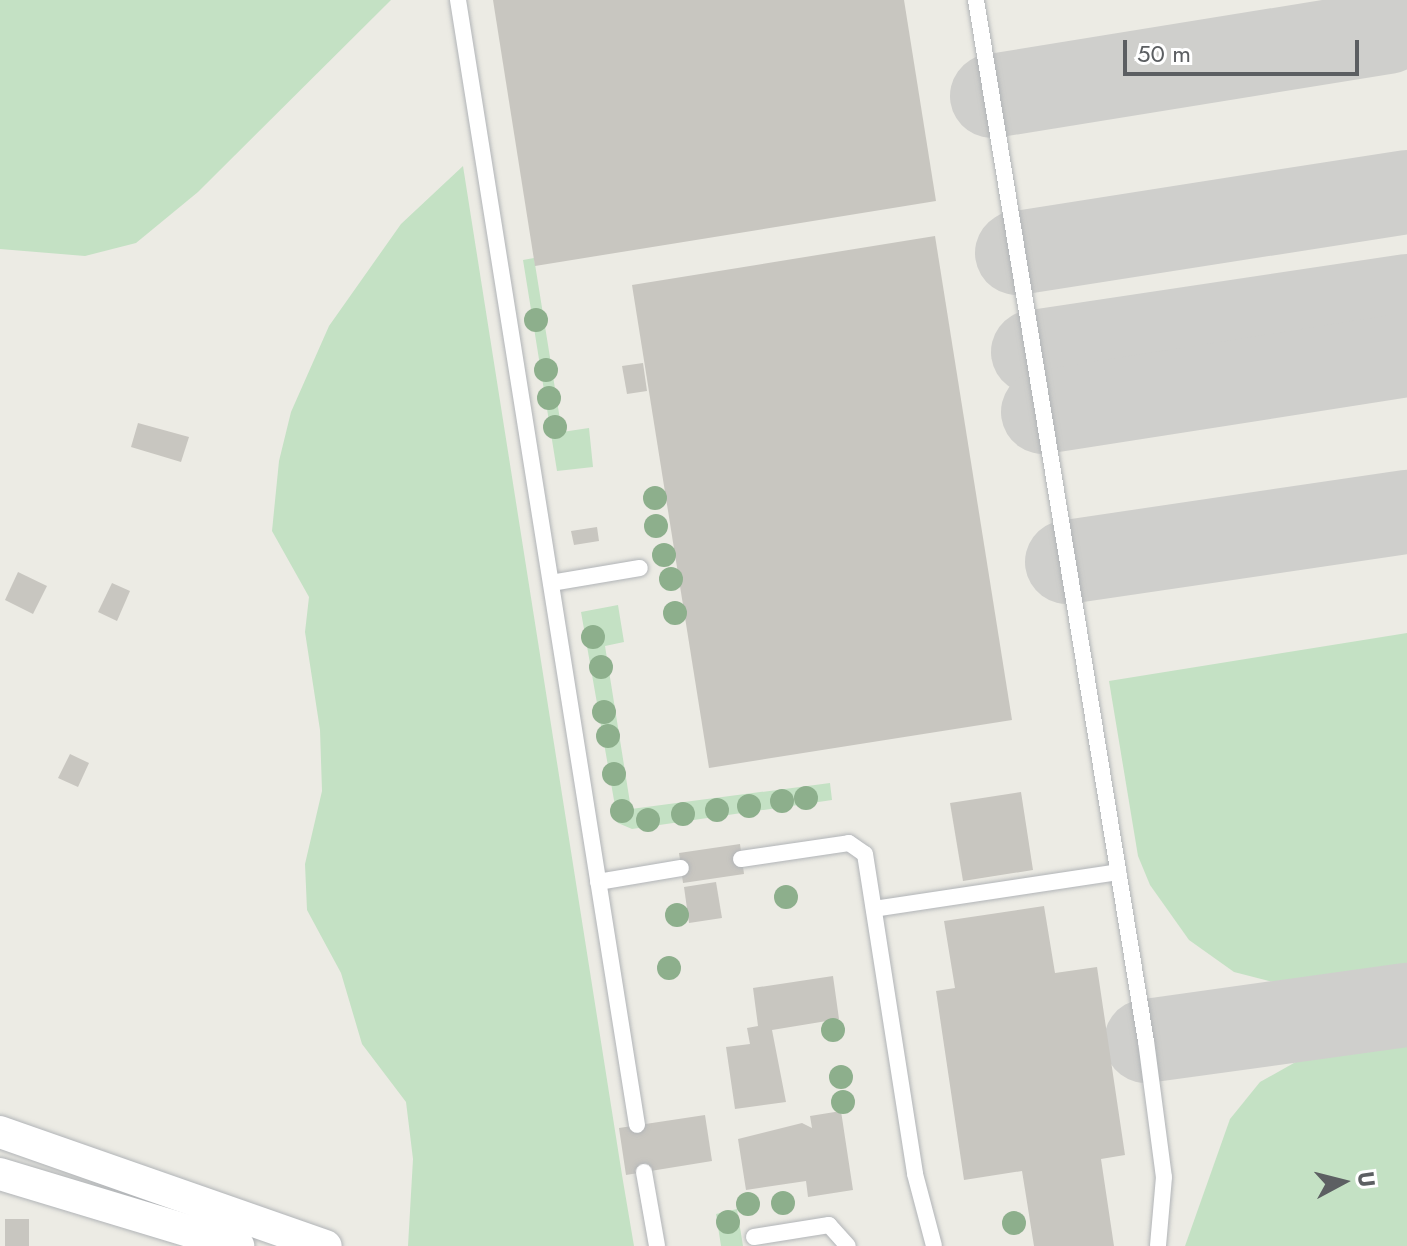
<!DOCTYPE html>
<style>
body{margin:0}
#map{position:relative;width:1407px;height:1246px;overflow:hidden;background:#ecebe4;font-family:Jost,sans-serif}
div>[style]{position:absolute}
.green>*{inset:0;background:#c4e1c4}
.taxiway>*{height:84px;margin:-42px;padding:0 42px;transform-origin:42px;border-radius:42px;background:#cfcfcc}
.building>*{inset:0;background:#c8c6c0}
.roads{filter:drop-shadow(0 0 2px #b1b4b7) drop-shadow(0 0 2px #b1b4b7)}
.lane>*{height:16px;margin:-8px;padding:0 8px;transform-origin:8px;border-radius:8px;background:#fff}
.street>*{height:32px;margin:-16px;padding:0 16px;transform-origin:16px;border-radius:16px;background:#fff}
.trees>*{width:24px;height:24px;margin:-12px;border-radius:50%;background:#8daf8c}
span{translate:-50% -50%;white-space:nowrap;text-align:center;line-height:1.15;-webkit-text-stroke:6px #fff;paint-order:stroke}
.north{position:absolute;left:1303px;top:1142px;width:80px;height:80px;-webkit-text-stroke:6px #fff;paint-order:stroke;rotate:83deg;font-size:22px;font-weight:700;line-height:32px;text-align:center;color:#5c5f62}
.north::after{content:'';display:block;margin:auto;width:28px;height:36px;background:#5c5f62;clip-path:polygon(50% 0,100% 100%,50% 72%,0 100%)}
.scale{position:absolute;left:1123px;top:40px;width:236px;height:36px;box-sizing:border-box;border:4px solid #5c5f62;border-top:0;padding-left:10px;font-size:24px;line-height:28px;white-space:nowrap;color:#5c5f62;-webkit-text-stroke:6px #fff;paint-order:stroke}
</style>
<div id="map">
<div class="green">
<i style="clip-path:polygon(0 0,391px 0,198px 192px,136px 243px,85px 256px,0 249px)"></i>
<i style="clip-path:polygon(463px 166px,622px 1175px,634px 1246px,408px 1246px,413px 1159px,406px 1102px,362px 1044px,341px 973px,307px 910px,305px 864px,322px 791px,320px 730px,305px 632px,309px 597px,272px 531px,279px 461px,291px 412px,329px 326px,401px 224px)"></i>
<i style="clip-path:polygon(534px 258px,562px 432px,589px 428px,593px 467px,557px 471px,523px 260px)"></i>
<i style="clip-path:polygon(618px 605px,624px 642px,605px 646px,631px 809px,830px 783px,832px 800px,632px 829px,618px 823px,581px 612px)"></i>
<i style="clip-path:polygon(1407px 633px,1407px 984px,1323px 995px,1234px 972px,1189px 940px,1150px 885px,1138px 856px,1109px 681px)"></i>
<i style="clip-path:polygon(1407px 1032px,1407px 1246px,1185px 1246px,1230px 1119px,1260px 1082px,1324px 1046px)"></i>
<i style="clip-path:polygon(737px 1209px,743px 1246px,721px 1246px,716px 1214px)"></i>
</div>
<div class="taxiway">
<i style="left:992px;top:96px;width:402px;rotate:-9.2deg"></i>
<i style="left:1017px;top:253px;width:395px;rotate:-8.9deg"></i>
<i style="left:1033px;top:352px;width:378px;rotate:-8.5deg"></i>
<i style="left:1043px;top:412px;width:368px;rotate:-8.9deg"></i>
<i style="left:1067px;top:562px;width:344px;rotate:-8.4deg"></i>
<i style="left:1146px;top:1041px;width:263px;rotate:-7.9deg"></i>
</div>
<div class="building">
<i style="clip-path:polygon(493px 0,904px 0,936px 201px,535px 266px)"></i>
<i style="clip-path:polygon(935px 236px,1012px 720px,709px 768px,632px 285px)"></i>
<i style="clip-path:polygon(643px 363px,647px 391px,627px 394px,622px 366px)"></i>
<i style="clip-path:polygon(138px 423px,189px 437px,181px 462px,131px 447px)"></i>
<i style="clip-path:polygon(597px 527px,599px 541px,574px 545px,571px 531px)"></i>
<i style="clip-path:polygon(18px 572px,47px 586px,33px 614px,5px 600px)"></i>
<i style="clip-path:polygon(112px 583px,130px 591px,117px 621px,98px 612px)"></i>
<i style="clip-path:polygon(70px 754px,89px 763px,78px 787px,58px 778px)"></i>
<i style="clip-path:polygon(1021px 792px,1033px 870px,963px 881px,950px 803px)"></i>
<i style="clip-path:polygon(740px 844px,744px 874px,683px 883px,679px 853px)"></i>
<i style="clip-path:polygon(716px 882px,722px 918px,689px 923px,684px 887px)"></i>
<i style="clip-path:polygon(1044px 906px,1055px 973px,1097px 967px,1125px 1155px,1101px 1159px,1114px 1246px,1034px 1246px,1022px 1171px,964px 1180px,936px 991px,955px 988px,944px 921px)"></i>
<i style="clip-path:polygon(833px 976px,839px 1019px,772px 1030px,786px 1102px,735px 1109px,726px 1047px,750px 1044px,747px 1028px,758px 1026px,753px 988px)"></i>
<i style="clip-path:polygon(841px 1111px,853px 1190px,808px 1197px,806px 1181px,746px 1190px,738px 1139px,802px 1123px,812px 1128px,810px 1116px)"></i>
<i style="clip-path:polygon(705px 1115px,712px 1161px,626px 1175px,619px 1128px)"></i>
<i style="clip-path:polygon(5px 1219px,29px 1219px,29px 1246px,5px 1246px)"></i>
</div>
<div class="roads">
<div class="lane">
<i style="left:458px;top:0;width:1139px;rotate:80.96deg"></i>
<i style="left:976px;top:0;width:1055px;rotate:80.73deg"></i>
<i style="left:1146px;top:1041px;width:137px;rotate:82.5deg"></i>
<i style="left:1164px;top:1177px;width:69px;rotate:95deg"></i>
<i style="left:551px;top:583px;width:90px;rotate:-9.6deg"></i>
<i style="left:741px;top:859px;width:109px;rotate:-8.4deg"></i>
<i style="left:849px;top:843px;width:19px;rotate:35deg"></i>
<i style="left:865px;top:854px;width:324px;rotate:81.1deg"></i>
<i style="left:915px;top:1174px;width:74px;rotate:75.2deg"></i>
<i style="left:598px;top:882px;width:84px;rotate:-9.6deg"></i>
<i style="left:874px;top:909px;width:247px;rotate:-8.6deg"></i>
<i style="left:644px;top:1172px;width:75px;rotate:80deg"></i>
<i style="left:754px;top:1237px;width:76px;rotate:-9.1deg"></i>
<i style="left:829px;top:1225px;width:28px;rotate:48deg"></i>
</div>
<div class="street">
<i style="left:0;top:1132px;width:345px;rotate:19.3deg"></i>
<i style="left:0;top:1174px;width:249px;rotate:16.8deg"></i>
</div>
</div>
<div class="trees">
<i style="left:536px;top:320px"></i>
<i style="left:546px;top:370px"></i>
<i style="left:549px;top:398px"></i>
<i style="left:555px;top:427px"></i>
<i style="left:655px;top:498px"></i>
<i style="left:656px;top:526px"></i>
<i style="left:664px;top:555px"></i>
<i style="left:671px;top:579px"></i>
<i style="left:675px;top:613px"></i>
<i style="left:593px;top:637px"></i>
<i style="left:601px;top:667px"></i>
<i style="left:604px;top:712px"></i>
<i style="left:608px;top:736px"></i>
<i style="left:614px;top:774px"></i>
<i style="left:806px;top:798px"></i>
<i style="left:782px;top:801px"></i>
<i style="left:749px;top:806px"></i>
<i style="left:717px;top:810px"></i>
<i style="left:622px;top:811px"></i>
<i style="left:683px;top:814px"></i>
<i style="left:648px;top:820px"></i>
<i style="left:786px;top:897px"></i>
<i style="left:677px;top:915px"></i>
<i style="left:669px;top:968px"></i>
<i style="left:833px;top:1030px"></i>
<i style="left:841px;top:1077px"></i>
<i style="left:843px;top:1102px"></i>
<i style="left:783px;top:1203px"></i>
<i style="left:748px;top:1204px"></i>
<i style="left:728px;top:1222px"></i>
<i style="left:1014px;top:1223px"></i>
</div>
<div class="north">U</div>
<div class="scale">50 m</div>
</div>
